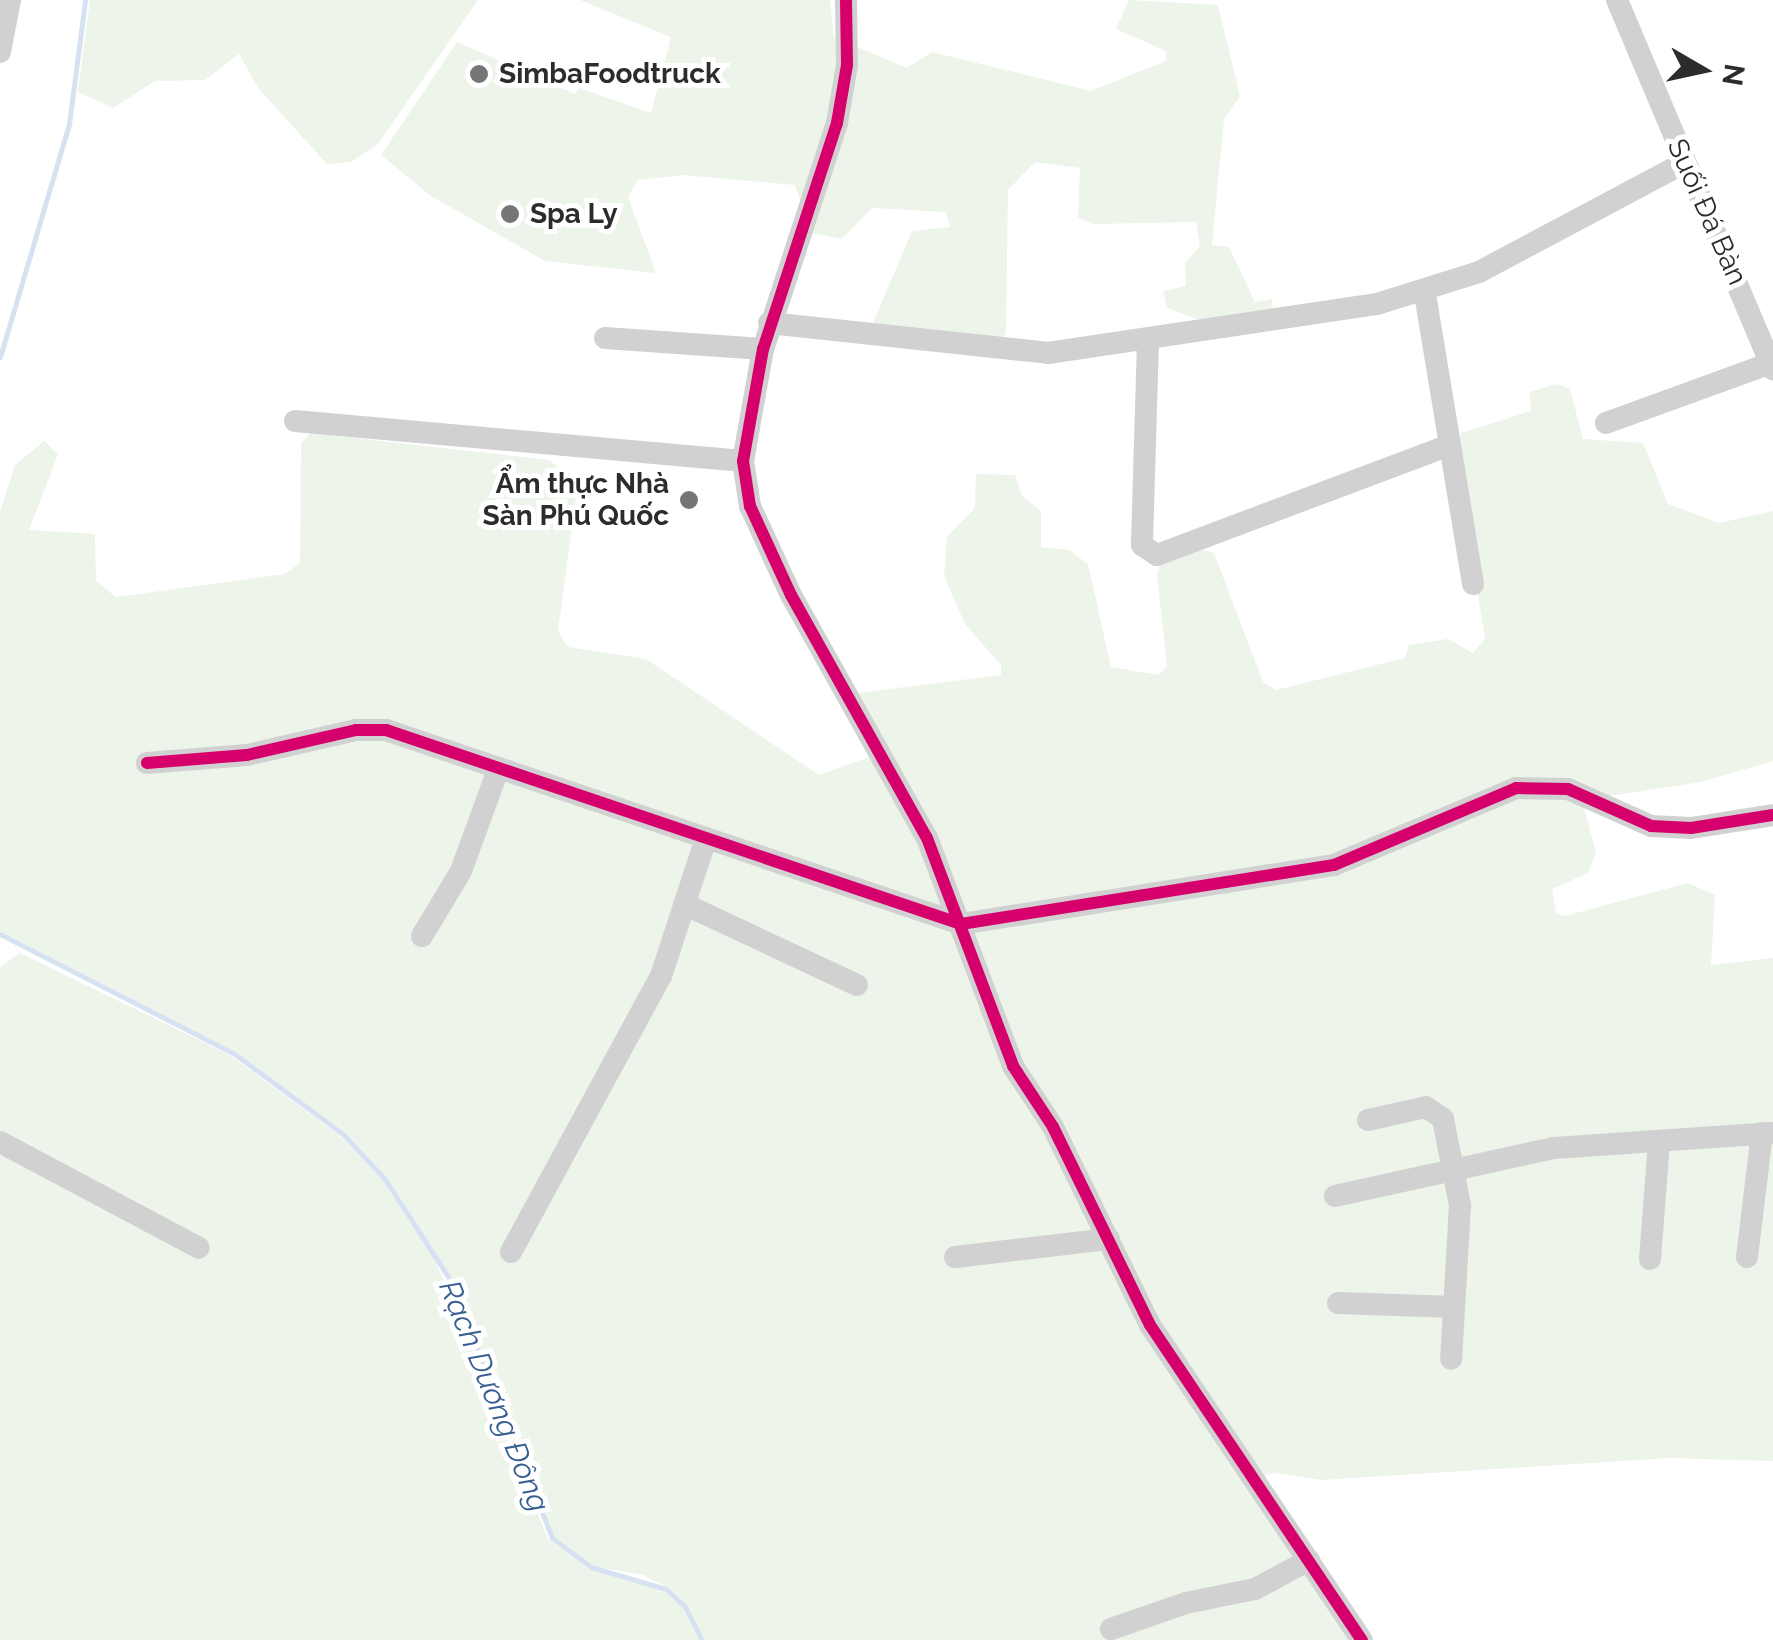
<!DOCTYPE html>
<meta charset="utf-8">
<style>
body{margin:0}
#map{position:relative;width:1773px;height:1640px;overflow:hidden;background:#fff;font-family:Raleway,sans-serif}
div>[style]{position:absolute}
.green>*{inset:0;background:#edf4ea}
.stream>*{height:5px;margin:-2.5px;padding:0 2.5px;transform-origin:2.5px;border-radius:2.5px;background:#d6e2f2}
.minor>*{height:22px;margin:-11px;padding:0 11px;transform-origin:11px;border-radius:11px;background:#d1d1d1}
.cycleway>*{height:12px;margin:-6px;padding:0 6px;transform-origin:6px;border-radius:6px;background:#d6006c}
.dots>*{width:28px;height:28px;translate:-50% -50%;box-sizing:border-box;border:5px solid #fff;border-radius:50%}
span{translate:-50% -50%;white-space:nowrap;text-align:center;line-height:1.15;-webkit-text-stroke:10px #fff;paint-order:stroke}
.poi-label{font-size:28px;color:#2c2c2c;font-weight:700}
.left{translate:0 -50%;text-align:left}
.right{translate:-100% -50%;text-align:right}
.street-label{font-size:28px;color:#2c2c2c}
.water-label{font-size:30px;color:#385f90;font-style:italic}
.north{position:absolute;left:1653px;top:20px;width:100px;height:100px;-webkit-text-stroke:8px #fff;paint-order:stroke;rotate:99deg;font-size:28px;font-weight:700;line-height:40px;text-align:center;color:#2c2c2c}
.north::after{content:'';display:block;margin:auto;width:35px;height:45px;background:#2c2c2c;clip-path:polygon(50% 0,100% 100%,50% 72%,0 100%)}
</style>
<div id="map">
<div class="green">
<i style="clip-path:polygon(90px 0,478px 0,378px 144px,351px 162px,327px 164px,258px 88px,239px 54px,205px 80px,155px 81px,113px 108px,78px 92px)"></i>
<i style="clip-path:polygon(580px 0,830px 0,834px 37px,907px 68px,932px 52px,1091px 91px,1166px 61px,1166px 51px,1116px 29px,1129px 0,1218px 5px,1240px 96px,1224px 119px,1212px 245px,1229px 247px,1255px 302px,1272px 299px,1273px 315px,1202px 329px,1197px 319px,1167px 308px,1163px 291px,1186px 286px,1185px 263px,1200px 246px,1196px 222px,1092px 224px,1078px 217px,1080px 168px,1035px 162px,1008px 190px,1006px 333px,999px 342px,889px 332px,873px 323px,912px 231px,950px 227px,946px 212px,872px 208px,842px 239px,812px 233px,795px 185px,684px 175px,638px 180px,628px 197px,656px 273px,545px 261px,431px 196px,381px 155px,457px 42px,575px 94px,579px 88px,651px 113px,671px 37px)"></i>
<i style="clip-path:polygon(1557px 384px,1570px 389px,1583px 439px,1643px 443px,1668px 504px,1719px 523px,1773px 511px,1773px 761px,1701px 782px,1582px 800px,1596px 853px,1588px 873px,1552px 889px,1556px 913px,1565px 916px,1688px 883px,1715px 895px,1711px 965px,1773px 958px,1773px 1461px,1669px 1458px,1322px 1480px,1275px 1473px,1246px 1480px,1357px 1640px,704px 1640px,688px 1607px,669px 1588px,643px 1575px,593px 1566px,554px 1537px,452px 1280px,388px 1178px,344px 1131px,234px 1052px,0 931px,0 512px,15px 465px,44px 441px,58px 454px,29px 530px,95px 534px,96px 581px,116px 597px,285px 574px,300px 563px,301px 443px,311px 433px,549px 460px,578px 482px,558px 631px,568px 647px,646px 659px,819px 775px,869px 757px,857px 693px,1001px 675px,1001px 665px,965px 624px,944px 576px,947px 537px,975px 508px,976px 474px,1015px 475px,1022px 496px,1041px 511px,1041px 547px,1069px 550px,1088px 564px,1111px 667px,1159px 675px,1167px 666px,1157px 574px,1161px 562px,1201px 549px,1214px 553px,1263px 682px,1276px 690px,1405px 658px,1409px 645px,1448px 639px,1473px 653px,1485px 639px,1456px 455px,1461px 433px,1531px 411px,1530px 392px)"></i>
<i style="clip-path:polygon(20px 953px,228px 1054px,338px 1134px,383px 1179px,420px 1231px,445px 1282px,548px 1539px,589px 1569px,663px 1590px,682px 1607px,699px 1640px,0 1640px,0 967px)"></i>
</div>
<div class="stream">
<i style="left:0;top:357px;width:243px;rotate:-73.5deg"></i>
<i style="left:69px;top:124px;width:125px;rotate:-82.6deg"></i>
<i style="left:0;top:934px;width:262px;rotate:27.1deg"></i>
<i style="left:233px;top:1053px;width:135px;rotate:36.3deg"></i>
<i style="left:342px;top:1133px;width:63px;rotate:46.9deg"></i>
<i style="left:385px;top:1179px;width:120px;rotate:57.2deg"></i>
<i style="left:450px;top:1280px;width:277px;rotate:68.4deg"></i>
<i style="left:552px;top:1538px;width:49px;rotate:36.6deg"></i>
<i style="left:591px;top:1567px;width:78px;rotate:16.3deg"></i>
<i style="left:666px;top:1589px;width:26px;rotate:43deg"></i>
<i style="left:685px;top:1607px;width:37px;rotate:63deg"></i>
</div>
<div class="minor">
<i style="left:846px;top:0;width:65px;rotate:89.1deg"></i>
<i style="left:847px;top:65px;width:59px;rotate:99.8deg"></i>
<i style="left:837px;top:123px;width:238px;rotate:108.1deg"></i>
<i style="left:763px;top:349px;width:114px;rotate:100.1deg"></i>
<i style="left:743px;top:461px;width:46px;rotate:81.2deg"></i>
<i style="left:750px;top:506px;width:98px;rotate:65.3deg"></i>
<i style="left:791px;top:595px;width:278px;rotate:60.8deg"></i>
<i style="left:927px;top:838px;width:244px;rotate:69.3deg"></i>
<i style="left:1013px;top:1066px;width:73px;rotate:56.7deg"></i>
<i style="left:1053px;top:1127px;width:220px;rotate:63.9deg"></i>
<i style="left:1150px;top:1325px;width:380px;rotate:56.1deg"></i>
<i style="left:1617px;top:0;width:401px;rotate:67.1deg"></i>
<i style="left:0;top:52px;width:53px;rotate:-79.1deg"></i>
<i style="left:1425px;top:294px;width:294px;rotate:80.6deg"></i>
<i style="left:769px;top:323px;width:281px;rotate:6.1deg"></i>
<i style="left:1048px;top:353px;width:333px;rotate:-8.5deg"></i>
<i style="left:1377px;top:304px;width:107px;rotate:-17.4deg"></i>
<i style="left:1479px;top:272px;width:232px;rotate:-28deg"></i>
<i style="left:605px;top:338px;width:158px;rotate:4deg"></i>
<i style="left:1148px;top:341px;width:204px;rotate:91.7deg"></i>
<i style="left:1142px;top:545px;width:18px;rotate:34deg"></i>
<i style="left:1157px;top:555px;width:312px;rotate:-20.6deg"></i>
<i style="left:295px;top:421px;width:450px;rotate:5.1deg"></i>
<i style="left:1606px;top:423px;width:176px;rotate:-20deg"></i>
<i style="left:147px;top:763px;width:100px;rotate:-4.6deg"></i>
<i style="left:247px;top:755px;width:112px;rotate:-12.9deg"></i>
<i style="left:356px;top:730px;width:30px"></i>
<i style="left:386px;top:730px;width:607px;rotate:18.64deg"></i>
<i style="left:961px;top:924px;width:378px;rotate:-9deg"></i>
<i style="left:1334px;top:865px;width:198px;rotate:-22.9deg"></i>
<i style="left:1516px;top:788px;width:52px;rotate:1.1deg"></i>
<i style="left:1568px;top:789px;width:91px;rotate:24deg"></i>
<i style="left:1651px;top:826px;width:40px;rotate:2.9deg"></i>
<i style="left:1691px;top:828px;width:83px;rotate:-9deg"></i>
<i style="left:684px;top:904px;width:191px;rotate:25.1deg"></i>
<i style="left:422px;top:936px;width:76px;rotate:-59deg"></i>
<i style="left:461px;top:871px;width:108px;rotate:-69.9deg"></i>
<i style="left:1368px;top:1120px;width:59px;rotate:-12.6deg"></i>
<i style="left:1426px;top:1107px;width:21px;rotate:35deg"></i>
<i style="left:1443px;top:1119px;width:88px;rotate:78.8deg"></i>
<i style="left:1460px;top:1205px;width:154px;rotate:93.3deg"></i>
<i style="left:0;top:1142px;width:225px;rotate:28deg"></i>
<i style="left:1335px;top:1196px;width:224px;rotate:-12.4deg"></i>
<i style="left:1554px;top:1148px;width:220px;rotate:-3.9deg"></i>
<i style="left:511px;top:1252px;width:314px;rotate:-61.5deg"></i>
<i style="left:661px;top:976px;width:142px;rotate:-71.9deg"></i>
<i style="left:955px;top:1257px;width:155px;rotate:-6.7deg"></i>
<i style="left:1747px;top:1257px;width:125px;rotate:-83.1deg"></i>
<i style="left:1650px;top:1259px;width:118px;rotate:-85.6deg"></i>
<i style="left:1338px;top:1303px;width:116px;rotate:2deg"></i>
<i style="left:1111px;top:1629px;width:79px;rotate:-19.1deg"></i>
<i style="left:1186px;top:1603px;width:70px;rotate:-11.5deg"></i>
<i style="left:1255px;top:1589px;width:61px;rotate:-28.2deg"></i>
</div>
<div class="cycleway">
<i style="left:846px;top:0;width:65px;rotate:89.1deg"></i>
<i style="left:847px;top:65px;width:59px;rotate:99.8deg"></i>
<i style="left:837px;top:123px;width:238px;rotate:108.1deg"></i>
<i style="left:763px;top:349px;width:114px;rotate:100.1deg"></i>
<i style="left:743px;top:461px;width:46px;rotate:81.2deg"></i>
<i style="left:750px;top:506px;width:98px;rotate:65.3deg"></i>
<i style="left:791px;top:595px;width:278px;rotate:60.8deg"></i>
<i style="left:927px;top:838px;width:244px;rotate:69.3deg"></i>
<i style="left:1013px;top:1066px;width:73px;rotate:56.7deg"></i>
<i style="left:1053px;top:1127px;width:220px;rotate:63.9deg"></i>
<i style="left:1150px;top:1325px;width:380px;rotate:56.1deg"></i>
<i style="left:147px;top:763px;width:100px;rotate:-4.6deg"></i>
<i style="left:247px;top:755px;width:112px;rotate:-12.9deg"></i>
<i style="left:356px;top:730px;width:30px"></i>
<i style="left:386px;top:730px;width:607px;rotate:18.64deg"></i>
<i style="left:961px;top:924px;width:378px;rotate:-9deg"></i>
<i style="left:1334px;top:865px;width:198px;rotate:-22.9deg"></i>
<i style="left:1516px;top:788px;width:52px;rotate:1.1deg"></i>
<i style="left:1568px;top:789px;width:91px;rotate:24deg"></i>
<i style="left:1651px;top:826px;width:40px;rotate:2.9deg"></i>
<i style="left:1691px;top:828px;width:83px;rotate:-9deg"></i>
</div>
<div class="dots">
<i style="left:479px;top:74px;background:#767676"></i>
<i style="left:510px;top:214px;background:#767676"></i>
<i style="left:689px;top:500px;background:#767676"></i>
</div>
<div class="poi-label">
<span class="left" style="left:499px;top:74px">SimbaFoodtruck</span>
<span class="left" style="left:530px;top:214px">Spa Ly</span>
<span class="right" style="left:669px;top:500px">Ẩm thực Nhà<br>Sàn Phú Quốc</span>
</div>
<div class="street-label">
<span style="left:1707px;top:212px;rotate:66deg">Suối Đá Bàn</span>
</div>
<div class="water-label">
<span style="left:494px;top:1396px;rotate:68deg">Rạch Dương Đông</span>
</div>
<div class="north">N</div>
</div>
